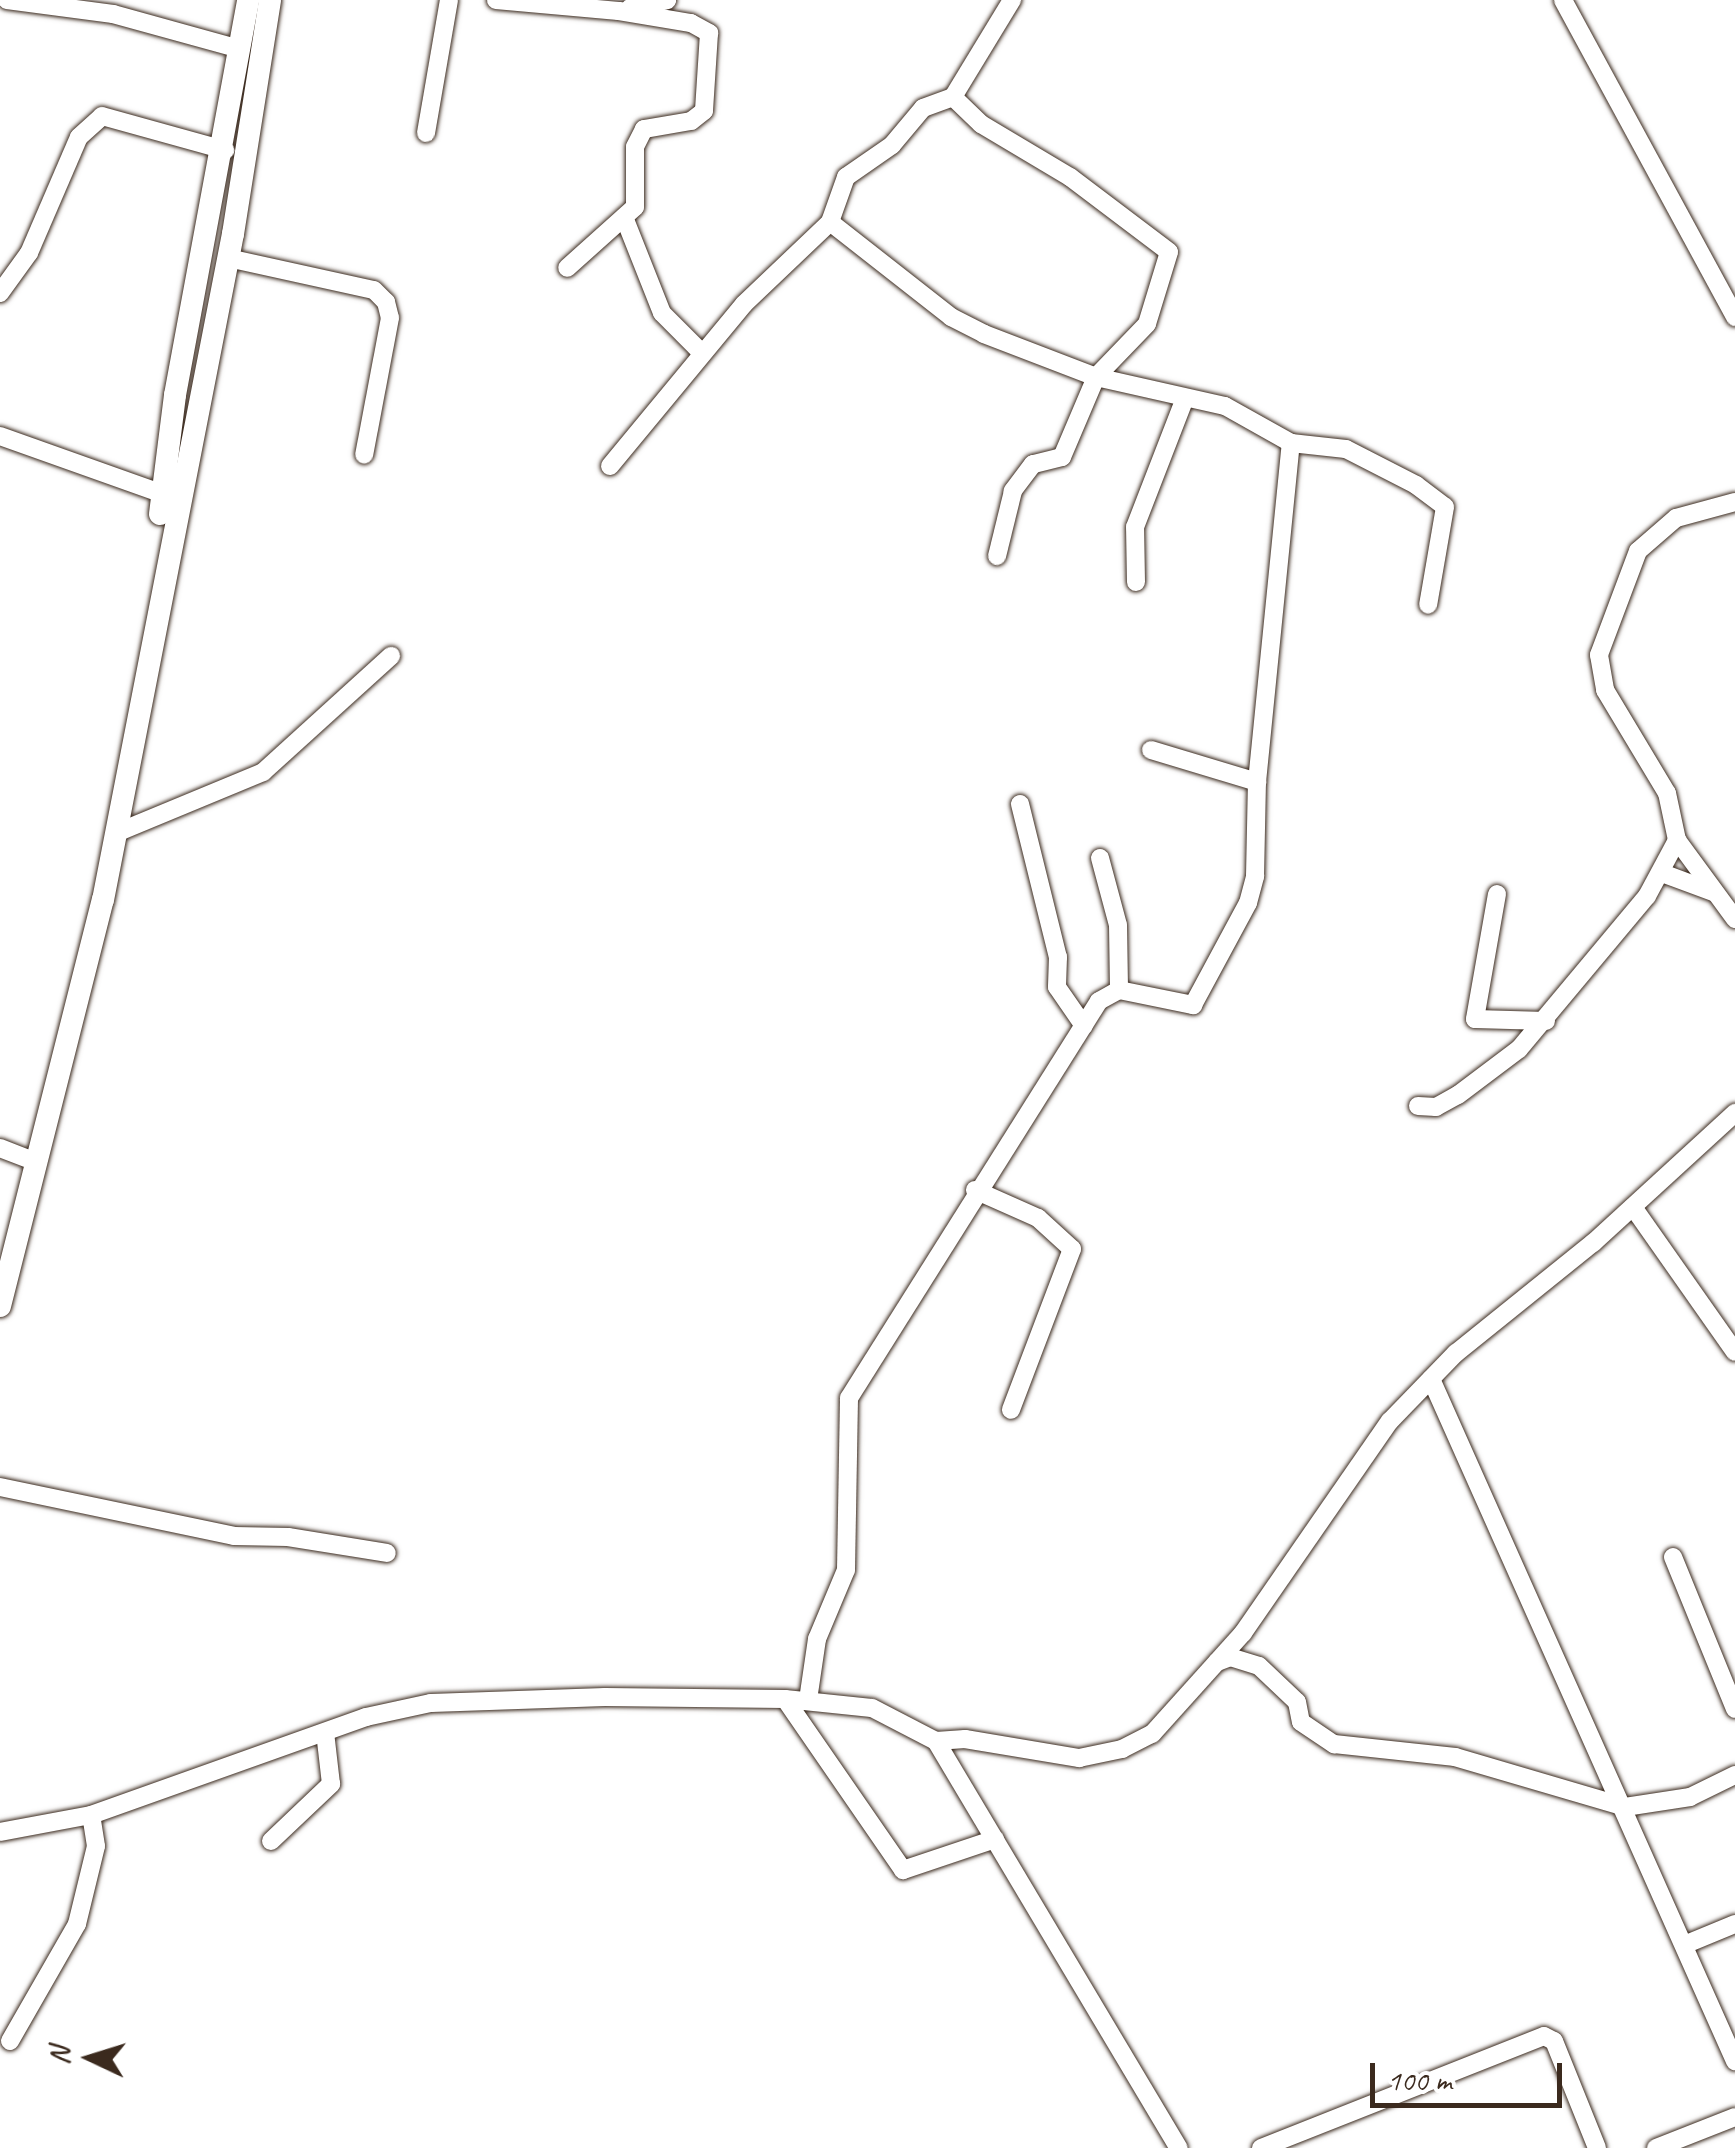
<!DOCTYPE html>
<style>
body{margin:0}
#map{position:relative;width:1735px;height:2148px;overflow:hidden;background:#fff;font-family:Caveat,sans-serif}
div>[style]{position:absolute}
.roads{filter:drop-shadow(0 0 2px #3b2a1e) drop-shadow(0 0 2px #3b2a1e)}
.minor>*{height:18px;margin:-9px;padding:0 9px;transform-origin:9px;border-radius:9px;background:#fff}
.major>*{height:22px;margin:-11px;padding:0 11px;transform-origin:11px;border-radius:11px;background:#fff}
span{translate:-50% -50%;white-space:nowrap;text-align:center;line-height:1.15;-webkit-text-stroke:8px #fff;paint-order:stroke}
.north{position:absolute;left:40px;top:2008px;width:100px;height:100px;-webkit-text-stroke:8px #fff;paint-order:stroke;rotate:274deg;font-size:28px;font-weight:700;line-height:40px;text-align:center;color:#3b2a1e}
.north::after{content:'';display:block;margin:auto;width:35px;height:45px;background:#3b2a1e;clip-path:polygon(50% 0,100% 100%,50% 72%,0 100%)}
.scale{position:absolute;left:1370px;top:2063px;width:192px;height:45px;box-sizing:border-box;border:5px solid #3b2a1e;border-top:0;padding-left:12px;font-size:30px;line-height:35px;white-space:nowrap;color:#3b2a1e;-webkit-text-stroke:8px #fff;paint-order:stroke}
</style>
<div id="map">
<div class="roads">
<div class="minor">
<i style="left:7px;top:0;width:107px;rotate:7.5deg"></i>
<i style="left:113px;top:14px;width:132px;rotate:15.4deg"></i>
<i style="left:496px;top:0;width:123px;rotate:5.1deg"></i>
<i style="left:619px;top:11px;width:73px;rotate:9.5deg"></i>
<i style="left:691px;top:23px;width:21px;rotate:29deg"></i>
<i style="left:709px;top:33px;width:78px;rotate:93.7deg"></i>
<i style="left:704px;top:111px;width:16px;rotate:142deg"></i>
<i style="left:691px;top:121px;width:48px;rotate:170.3deg"></i>
<i style="left:644px;top:129px;width:20px;rotate:117deg"></i>
<i style="left:635px;top:147px;width:60px;rotate:90deg"></i>
<i style="left:635px;top:207px;width:91px;rotate:138.1deg"></i>
<i style="left:1563px;top:0;width:361px;rotate:61.5deg"></i>
<i style="left:630px;top:8px;width:38px;rotate:-12deg"></i>
<i style="left:953px;top:97px;width:39px;rotate:44deg"></i>
<i style="left:981px;top:124px;width:104px;rotate:30.8deg"></i>
<i style="left:1070px;top:177px;width:124px;rotate:37.1deg"></i>
<i style="left:1169px;top:252px;width:75px;rotate:107deg"></i>
<i style="left:1147px;top:324px;width:74px;rotate:133.9deg"></i>
<i style="left:1096px;top:377px;width:87px;rotate:113deg"></i>
<i style="left:1062px;top:457px;width:30px;rotate:166deg"></i>
<i style="left:1033px;top:464px;width:34px;rotate:127deg"></i>
<i style="left:1013px;top:491px;width:67px;rotate:103.8deg"></i>
<i style="left:426px;top:133px;width:135px;rotate:-80.2deg"></i>
<i style="left:624px;top:217px;width:103px;rotate:68.4deg"></i>
<i style="left:662px;top:313px;width:57px;rotate:45deg"></i>
<i style="left:830px;top:222px;width:154px;rotate:38.1deg"></i>
<i style="left:951px;top:317px;width:37px;rotate:27deg"></i>
<i style="left:984px;top:334px;width:120px;rotate:21deg"></i>
<i style="left:1096px;top:377px;width:132px;rotate:12.7deg"></i>
<i style="left:1225px;top:406px;width:76px;rotate:29.3deg"></i>
<i style="left:1291px;top:443px;width:55px;rotate:6.2deg"></i>
<i style="left:1346px;top:449px;width:79px;rotate:27.2deg"></i>
<i style="left:1416px;top:485px;width:36px;rotate:37deg"></i>
<i style="left:1445px;top:507px;width:99px;rotate:99.8deg"></i>
<i style="left:228px;top:258px;width:149px;rotate:12.4deg"></i>
<i style="left:374px;top:290px;width:17px;rotate:45deg"></i>
<i style="left:386px;top:302px;width:16px;rotate:76deg"></i>
<i style="left:390px;top:318px;width:139px;rotate:100.7deg"></i>
<i style="left:0;top:293px;width:49px;rotate:-54.1deg"></i>
<i style="left:29px;top:253px;width:126px;rotate:-66.7deg"></i>
<i style="left:79px;top:137px;width:31px;rotate:-42deg"></i>
<i style="left:102px;top:116px;width:128px;rotate:15.5deg"></i>
<i style="left:0;top:436px;width:185px;rotate:19.6deg"></i>
<i style="left:610px;top:466px;width:210px;rotate:-50.4deg"></i>
<i style="left:744px;top:304px;width:119px;rotate:-43.6deg"></i>
<i style="left:830px;top:222px;width:48px;rotate:-70.4deg"></i>
<i style="left:846px;top:177px;width:56px;rotate:-34.8deg"></i>
<i style="left:892px;top:145px;width:48px;rotate:-50deg"></i>
<i style="left:923px;top:108px;width:32px;rotate:-20deg"></i>
<i style="left:953px;top:97px;width:114px;rotate:-58.7deg"></i>
<i style="left:1735px;top:502px;width:61px;rotate:164.8deg"></i>
<i style="left:1676px;top:518px;width:50px;rotate:139deg"></i>
<i style="left:1638px;top:551px;width:111px;rotate:110.6deg"></i>
<i style="left:1599px;top:655px;width:36px;rotate:80deg"></i>
<i style="left:1605px;top:690px;width:120px;rotate:59deg"></i>
<i style="left:1667px;top:793px;width:48px;rotate:78deg"></i>
<i style="left:1677px;top:840px;width:98px;rotate:53.7deg"></i>
<i style="left:1136px;top:582px;width:55px;rotate:-91deg"></i>
<i style="left:1135px;top:527px;width:138px;rotate:-68.8deg"></i>
<i style="left:1151px;top:750px;width:111px;rotate:16.8deg"></i>
<i style="left:1020px;top:804px;width:158px;rotate:76.1deg"></i>
<i style="left:1058px;top:957px;width:30px;rotate:92deg"></i>
<i style="left:1057px;top:987px;width:47px;rotate:55.3deg"></i>
<i style="left:116px;top:833px;width:159px;rotate:-22.5deg"></i>
<i style="left:263px;top:772px;width:173px;rotate:-42.2deg"></i>
<i style="left:1100px;top:858px;width:69px;rotate:75deg"></i>
<i style="left:1118px;top:925px;width:65px;rotate:89.1deg"></i>
<i style="left:1662px;top:873px;width:54px;rotate:20.4deg"></i>
<i style="left:1497px;top:894px;width:127px;rotate:100deg"></i>
<i style="left:1475px;top:1019px;width:71px;rotate:1.6deg"></i>
<i style="left:1418px;top:1106px;width:18px;rotate:3deg"></i>
<i style="left:1436px;top:1107px;width:25px;rotate:-29deg"></i>
<i style="left:1458px;top:1095px;width:76px;rotate:-37deg"></i>
<i style="left:1519px;top:1049px;width:199px;rotate:-50.1deg"></i>
<i style="left:1647px;top:896px;width:64px;rotate:-61.8deg"></i>
<i style="left:0;top:1148px;width:28px;rotate:21deg"></i>
<i style="left:975px;top:1190px;width:69px;rotate:24deg"></i>
<i style="left:1038px;top:1218px;width:46px;rotate:42.4deg"></i>
<i style="left:1072px;top:1249px;width:172px;rotate:110.8deg"></i>
<i style="left:1633px;top:1207px;width:177px;rotate:54.9deg"></i>
<i style="left:1431px;top:1379px;width:747px;rotate:65.98deg"></i>
<i style="left:0;top:1487px;width:239px;rotate:11.8deg"></i>
<i style="left:234px;top:1536px;width:54px;rotate:1.1deg"></i>
<i style="left:288px;top:1537px;width:100px;rotate:9.2deg"></i>
<i style="left:1673px;top:1557px;width:164px;rotate:67.8deg"></i>
<i style="left:1217px;top:1662px;width:14px;rotate:-21deg"></i>
<i style="left:1230px;top:1657px;width:30px;rotate:17deg"></i>
<i style="left:1259px;top:1666px;width:52px;rotate:43.5deg"></i>
<i style="left:1297px;top:1702px;width:20px;rotate:79deg"></i>
<i style="left:1301px;top:1722px;width:40px;rotate:34deg"></i>
<i style="left:1334px;top:1744px;width:122px;rotate:6.1deg"></i>
<i style="left:1455px;top:1757px;width:177px;rotate:16.4deg"></i>
<i style="left:1625px;top:1807px;width:66px;rotate:-8.7deg"></i>
<i style="left:1690px;top:1797px;width:50px;rotate:-26.1deg"></i>
<i style="left:785px;top:1699px;width:208px;rotate:55.4deg"></i>
<i style="left:903px;top:1870px;width:97px;rotate:-18.6deg"></i>
<i style="left:808px;top:1700px;width:62px;rotate:-81.6deg"></i>
<i style="left:817px;top:1639px;width:75px;rotate:-67.2deg"></i>
<i style="left:846px;top:1570px;width:172px;rotate:-89deg"></i>
<i style="left:849px;top:1398px;width:469px;rotate:-57.8deg"></i>
<i style="left:1099px;top:1001px;width:23px;rotate:-29deg"></i>
<i style="left:1119px;top:990px;width:76px;rotate:11.5deg"></i>
<i style="left:1193px;top:1005px;width:116px;rotate:-61.7deg"></i>
<i style="left:1248px;top:903px;width:28px;rotate:-75deg"></i>
<i style="left:1255px;top:876px;width:94px;rotate:-88.8deg"></i>
<i style="left:1257px;top:782px;width:341px;rotate:-84.3deg"></i>
<i style="left:936px;top:1741px;width:29px;rotate:-4deg"></i>
<i style="left:965px;top:1739px;width:116px;rotate:9.5deg"></i>
<i style="left:1079px;top:1758px;width:44px;rotate:-11.8deg"></i>
<i style="left:1122px;top:1749px;width:34px;rotate:-27deg"></i>
<i style="left:1152px;top:1734px;width:136px;rotate:-48deg"></i>
<i style="left:1243px;top:1633px;width:258px;rotate:-55.3deg"></i>
<i style="left:1390px;top:1421px;width:95px;rotate:-45.9deg"></i>
<i style="left:1456px;top:1353px;width:176px;rotate:-38.8deg"></i>
<i style="left:1593px;top:1243px;width:193px;rotate:-42.5deg"></i>
<i style="left:0;top:1832px;width:93px;rotate:-10.6deg"></i>
<i style="left:91px;top:1815px;width:292px;rotate:-19.6deg"></i>
<i style="left:366px;top:1717px;width:66px;rotate:-12.2deg"></i>
<i style="left:431px;top:1703px;width:174px;rotate:-2deg"></i>
<i style="left:605px;top:1697px;width:180px;rotate:0.6deg"></i>
<i style="left:785px;top:1699px;width:87px;rotate:5.9deg"></i>
<i style="left:872px;top:1708px;width:72px;rotate:27.3deg"></i>
<i style="left:936px;top:1741px;width:474px;rotate:59.2deg"></i>
<i style="left:271px;top:1841px;width:83px;rotate:-43.5deg"></i>
<i style="left:331px;top:1784px;width:52px;rotate:-96.6deg"></i>
<i style="left:1684px;top:1945px;width:55px;rotate:-22.4deg"></i>
<i style="left:10px;top:2041px;width:135px;rotate:-60.2deg"></i>
<i style="left:77px;top:1924px;width:80px;rotate:-76.3deg"></i>
<i style="left:96px;top:1846px;width:31px;rotate:-99deg"></i>
<i style="left:1261px;top:2148px;width:304px;rotate:-21.6deg"></i>
<i style="left:1544px;top:2036px;width:11px;rotate:27deg"></i>
<i style="left:1554px;top:2041px;width:115px;rotate:68.1deg"></i>
<i style="left:1656px;top:2148px;width:85px;rotate:-21.4deg"></i>
</div>
<div class="major">
<i style="left:160px;top:514px;width:120px;rotate:-82.8deg"></i>
<i style="left:175px;top:395px;width:402px;rotate:-79.5deg"></i>
<i style="left:0;top:1306px;width:419px;rotate:-75.8deg"></i>
<i style="left:103px;top:900px;width:679px;rotate:-78.96deg"></i>
<i style="left:233px;top:234px;width:237px;rotate:-81deg"></i>
</div>
</div>
<div class="north">N</div>
<div class="scale">100 m</div>
</div>
